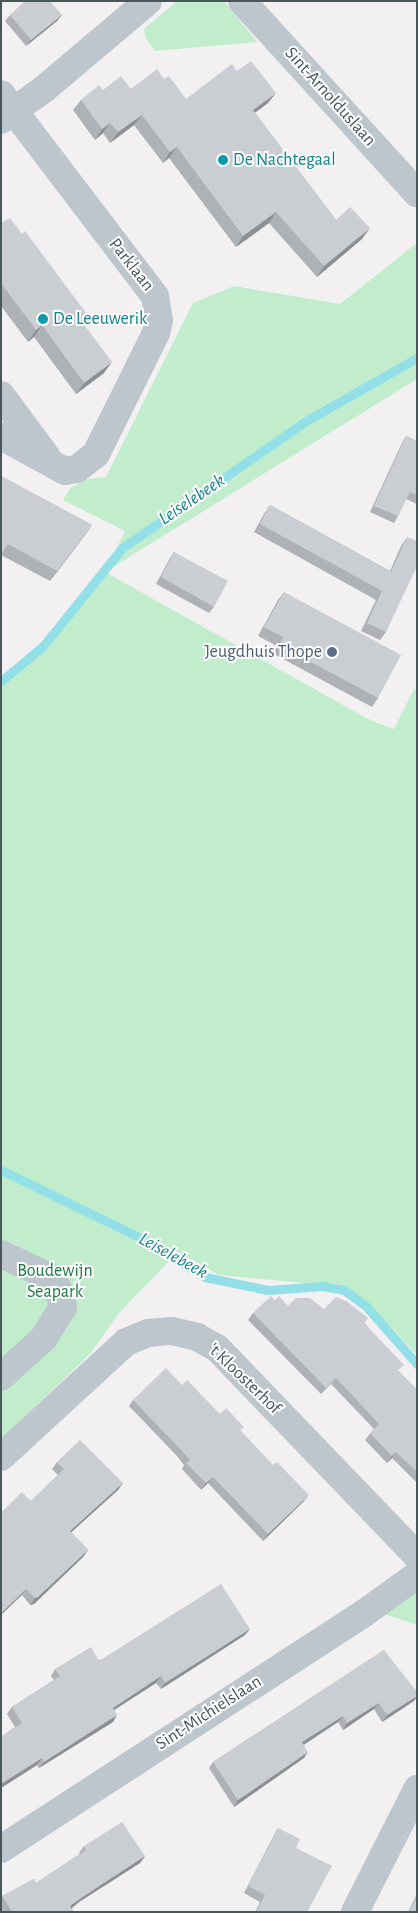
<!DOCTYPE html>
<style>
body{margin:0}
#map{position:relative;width:418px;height:1913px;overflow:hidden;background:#f2f0f0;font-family:"Alegreya Sans",sans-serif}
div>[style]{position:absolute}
.green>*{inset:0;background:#c2edcd}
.stream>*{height:9px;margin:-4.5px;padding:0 4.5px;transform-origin:4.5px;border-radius:4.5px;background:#92dfe7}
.minor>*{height:28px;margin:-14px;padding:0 14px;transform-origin:14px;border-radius:14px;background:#bdc6cc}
.wall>*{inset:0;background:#aeb1b5}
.shaded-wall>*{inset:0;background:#8d9093}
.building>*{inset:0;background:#caced2}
.dots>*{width:14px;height:14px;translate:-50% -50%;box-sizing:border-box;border:2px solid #fff;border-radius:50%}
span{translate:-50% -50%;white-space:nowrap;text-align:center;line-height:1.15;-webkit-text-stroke:4px #fff;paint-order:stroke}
.street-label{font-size:18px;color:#49565c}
.culture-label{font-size:18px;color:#0d838f}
.left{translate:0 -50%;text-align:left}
.service-label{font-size:18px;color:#4e5e75}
.right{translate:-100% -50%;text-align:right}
.park-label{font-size:18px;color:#1d7a41}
.water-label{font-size:19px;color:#14828d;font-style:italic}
.frame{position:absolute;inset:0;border:2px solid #49565c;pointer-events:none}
</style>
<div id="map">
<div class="green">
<i style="clip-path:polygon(177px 1px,224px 1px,257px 42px,155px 51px,146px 39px,144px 29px)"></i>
<i style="clip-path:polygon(417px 243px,417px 379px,105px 572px,368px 719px,394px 729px,414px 689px,417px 691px,417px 1355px,366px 1301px,346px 1287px,219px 1275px,178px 1252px,119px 1313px,90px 1354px,1px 1439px,1px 687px,46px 649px,105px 572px,125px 531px,63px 500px,70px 488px,89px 479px,106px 477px,193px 303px,234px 286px,340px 304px)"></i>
<i style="clip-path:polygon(417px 1590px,417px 1625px,384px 1614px)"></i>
</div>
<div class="stream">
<i style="left:1px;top:681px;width:55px;rotate:-39.8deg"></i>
<i style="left:43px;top:646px;width:126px;rotate:-51.1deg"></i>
<i style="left:122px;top:548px;width:224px;rotate:-34.6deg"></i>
<i style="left:306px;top:421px;width:128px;rotate:-29.6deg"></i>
<i style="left:1px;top:1170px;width:151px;rotate:25.9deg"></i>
<i style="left:137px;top:1236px;width:79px;rotate:31.1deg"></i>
<i style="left:205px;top:1277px;width:64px;rotate:11.7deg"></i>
<i style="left:268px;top:1290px;width:54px;rotate:-4.2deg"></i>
<i style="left:322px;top:1286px;width:22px;rotate:10deg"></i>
<i style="left:344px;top:1290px;width:26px;rotate:36deg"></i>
<i style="left:365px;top:1305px;width:79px;rotate:48.6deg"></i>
</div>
<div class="minor">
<i style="left:242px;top:1px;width:260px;rotate:47.7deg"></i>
<i style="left:1px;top:94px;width:254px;rotate:52.7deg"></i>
<i style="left:155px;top:296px;width:24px;rotate:81deg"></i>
<i style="left:159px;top:320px;width:13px;rotate:103deg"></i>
<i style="left:156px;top:333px;width:135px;rotate:116.4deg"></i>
<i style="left:96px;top:454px;width:24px;rotate:142deg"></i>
<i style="left:77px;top:469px;width:12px;rotate:171deg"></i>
<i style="left:65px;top:471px;width:73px;rotate:-151.3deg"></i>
<i style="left:1px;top:120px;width:53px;rotate:-35.8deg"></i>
<i style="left:44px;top:89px;width:136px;rotate:-40.2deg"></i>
<i style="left:1px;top:395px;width:77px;rotate:53.4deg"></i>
<i style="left:1px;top:1254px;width:54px;rotate:25.1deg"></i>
<i style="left:50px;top:1277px;width:14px;rotate:56deg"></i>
<i style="left:58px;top:1289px;width:19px;rotate:74deg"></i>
<i style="left:63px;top:1307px;width:36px;rotate:122deg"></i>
<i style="left:44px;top:1338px;width:58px;rotate:137.8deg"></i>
<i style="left:1px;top:1457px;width:170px;rotate:-42.6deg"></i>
<i style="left:126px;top:1342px;width:24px;rotate:-22deg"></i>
<i style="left:148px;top:1333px;width:24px;rotate:-5deg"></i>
<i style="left:172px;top:1331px;width:26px;rotate:13deg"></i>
<i style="left:197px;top:1337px;width:23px;rotate:29deg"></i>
<i style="left:217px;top:1348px;width:289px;rotate:46.1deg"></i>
<i style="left:1px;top:1849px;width:432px;rotate:-33deg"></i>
<i style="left:363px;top:1614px;width:67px;rotate:-35.8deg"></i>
<i style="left:355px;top:1912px;width:138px;rotate:-63.2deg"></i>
</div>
<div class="wall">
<i style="clip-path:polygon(10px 15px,62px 15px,57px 21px,26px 46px,5px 21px)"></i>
<i style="clip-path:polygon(237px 71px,268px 103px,255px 113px,336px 220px,362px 239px,317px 277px,269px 223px,236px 247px,169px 158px,163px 163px,134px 125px,110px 143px,103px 133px,95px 140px,73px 110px,81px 100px,103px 90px,131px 89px,164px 79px,186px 99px)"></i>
<i style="clip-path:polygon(1px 223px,84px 324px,104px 373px,76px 394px,34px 337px,28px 342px,1px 306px)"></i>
<i style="clip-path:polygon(406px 436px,417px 441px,417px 504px,406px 499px,398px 516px,394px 523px,370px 512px,402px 443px)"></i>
<i style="clip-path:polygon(1px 476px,92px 525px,50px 581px,1px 555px)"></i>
<i style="clip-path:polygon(270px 505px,390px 571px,401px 546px,407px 537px,386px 632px,380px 640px,361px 631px,376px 600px,254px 532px,264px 514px)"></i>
<i style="clip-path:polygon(174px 552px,214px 607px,209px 613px,156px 584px,170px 558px)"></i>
<i style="clip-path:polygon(284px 592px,378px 698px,372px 707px,272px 653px,277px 646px,258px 636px,278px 600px)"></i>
<i style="clip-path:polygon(275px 1300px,288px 1306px,324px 1309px,365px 1323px,399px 1372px,417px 1390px,417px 1483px,392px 1458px,387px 1463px,365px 1440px,374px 1429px,331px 1384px,321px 1394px,248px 1320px,253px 1313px)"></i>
<i style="clip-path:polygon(182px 1385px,241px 1431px,304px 1501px,263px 1541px,208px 1483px,201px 1490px,182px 1469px,184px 1465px,177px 1456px,129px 1406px,133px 1400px)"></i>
<i style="clip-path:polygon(57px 1462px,123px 1483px,118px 1490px,71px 1532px,88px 1550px,83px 1557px,34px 1604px,30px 1605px,22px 1595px,31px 1501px,58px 1475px,52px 1469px)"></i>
<i style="clip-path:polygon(250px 1629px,245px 1635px,161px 1689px,156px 1683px,114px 1710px,113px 1722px,39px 1768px,37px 1765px,1px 1788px,1px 1737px,15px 1727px,7px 1714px,12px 1707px,54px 1680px,51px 1676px,55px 1669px)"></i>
<i style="clip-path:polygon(384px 1650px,414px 1701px,382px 1722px,374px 1709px,343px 1730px,338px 1722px,304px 1745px,304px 1758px,234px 1807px,209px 1768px,213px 1762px)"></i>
<i style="clip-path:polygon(278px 1828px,296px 1848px,307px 1912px,255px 1912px,260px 1902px,244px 1893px,274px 1835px)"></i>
<i style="clip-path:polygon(84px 1846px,145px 1856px,140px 1863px,79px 1902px,72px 1908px,73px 1911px,73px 1912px,3px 1912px,1px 1909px,1px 1897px,34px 1879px,36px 1883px,80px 1854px,79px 1853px)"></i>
<i style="clip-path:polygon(417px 1894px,417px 1912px,408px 1912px)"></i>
</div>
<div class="shaded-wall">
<i style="clip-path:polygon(62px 15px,57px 21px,26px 46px,31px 40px)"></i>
<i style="clip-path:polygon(276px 93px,268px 103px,245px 120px,253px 110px)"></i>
<i style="clip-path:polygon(142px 115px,134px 125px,110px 143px,118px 132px)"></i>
<i style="clip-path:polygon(110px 123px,103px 133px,95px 140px,102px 129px)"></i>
<i style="clip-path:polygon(177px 147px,169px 158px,163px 163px,170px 152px)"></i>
<i style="clip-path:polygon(276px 212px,269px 223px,236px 247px,243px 236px)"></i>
<i style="clip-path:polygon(370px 228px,362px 239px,317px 277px,324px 266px)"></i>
<i style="clip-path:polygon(42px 325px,34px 337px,28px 342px,36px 330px)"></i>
<i style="clip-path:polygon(112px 362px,104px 373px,76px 394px,84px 383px)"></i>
<i style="clip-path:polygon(92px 525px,85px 535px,50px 581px,57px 571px)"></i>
<i style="clip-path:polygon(396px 1452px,392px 1458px,387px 1463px,392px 1456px)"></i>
<i style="clip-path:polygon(213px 1477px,208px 1483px,201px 1490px,206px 1483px)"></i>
<i style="clip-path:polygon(123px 1483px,118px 1490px,65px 1538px,70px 1531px)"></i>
<i style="clip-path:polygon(309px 1495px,304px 1501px,263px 1541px,268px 1534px)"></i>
<i style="clip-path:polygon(88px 1550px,83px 1557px,34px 1604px,30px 1605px,35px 1598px)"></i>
<i style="clip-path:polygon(26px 1589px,22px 1595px,1px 1615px,1px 1613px)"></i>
<i style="clip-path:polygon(250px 1629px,245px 1635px,161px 1689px,165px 1683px)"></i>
<i style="clip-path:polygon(161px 1676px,156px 1683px,108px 1714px,113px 1708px)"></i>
<i style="clip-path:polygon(417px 1696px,417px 1697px,414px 1701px,382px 1722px,387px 1715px)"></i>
<i style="clip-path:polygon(379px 1703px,374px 1709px,343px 1730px,347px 1723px)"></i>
<i style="clip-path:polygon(117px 1715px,113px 1722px,39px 1768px,44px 1762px)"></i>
<i style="clip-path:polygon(343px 1716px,338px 1722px,297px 1749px,302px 1742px)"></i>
<i style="clip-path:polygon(308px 1752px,304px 1758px,234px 1807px,238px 1800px)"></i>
<i style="clip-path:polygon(42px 1758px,37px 1765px,1px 1788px,1px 1784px)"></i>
<i style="clip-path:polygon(145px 1856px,140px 1863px,79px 1902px,67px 1912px,70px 1906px,84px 1896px)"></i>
</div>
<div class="building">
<i style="clip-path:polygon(25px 1px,50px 1px,62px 15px,31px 40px,10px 15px)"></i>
<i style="clip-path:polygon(251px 61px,276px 93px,253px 110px,336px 220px,350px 207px,370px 228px,324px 266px,276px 212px,243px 236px,177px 147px,170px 152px,142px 115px,118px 132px,110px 123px,102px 129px,81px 100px,99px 85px,103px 90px,121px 76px,131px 89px,157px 69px,164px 79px,169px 76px,186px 99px,232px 64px,237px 71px)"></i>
<i style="clip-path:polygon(10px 218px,22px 234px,25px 231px,89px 317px,82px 322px,112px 362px,84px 383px,42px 325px,36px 330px,1px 283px,1px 223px)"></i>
<i style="clip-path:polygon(406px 436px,417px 441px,417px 495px,410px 492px,398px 516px,374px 506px)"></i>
<i style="clip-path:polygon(1px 476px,92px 525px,57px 571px,8px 544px,2px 554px,1px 553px)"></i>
<i style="clip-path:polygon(270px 505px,391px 572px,407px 537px,417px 541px,417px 566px,386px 632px,367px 623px,382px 591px,260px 524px)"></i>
<i style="clip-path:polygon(174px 552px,228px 581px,214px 607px,161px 577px)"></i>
<i style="clip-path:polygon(284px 592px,401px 655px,378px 698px,279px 645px,283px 637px,264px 627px)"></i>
<i style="clip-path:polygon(271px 1296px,275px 1300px,279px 1296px,288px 1306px,296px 1298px,310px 1298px,324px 1309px,336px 1297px,346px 1301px,368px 1318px,364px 1323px,404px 1365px,398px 1370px,417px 1390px,417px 1472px,396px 1452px,392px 1456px,370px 1433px,379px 1424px,336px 1378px,326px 1388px,253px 1313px)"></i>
<i style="clip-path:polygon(166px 1368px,182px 1385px,187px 1380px,220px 1414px,226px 1408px,244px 1427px,240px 1430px,273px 1465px,277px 1462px,309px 1495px,268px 1534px,213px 1477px,206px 1483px,186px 1463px,190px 1460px,181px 1450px,133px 1400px)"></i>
<i style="clip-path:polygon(80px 1440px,123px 1483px,70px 1531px,88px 1550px,38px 1597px,35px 1598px,26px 1589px,1px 1613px,1px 1513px,22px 1492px,31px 1501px,64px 1469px,57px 1462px)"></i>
<i style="clip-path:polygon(221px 1584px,250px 1629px,165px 1683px,161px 1676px,113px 1708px,117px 1715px,44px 1762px,42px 1758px,1px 1784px,1px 1737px,22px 1723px,12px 1707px,60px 1676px,55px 1669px,91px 1647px,99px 1661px)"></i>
<i style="clip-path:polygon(384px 1650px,417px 1692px,417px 1696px,387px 1715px,379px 1703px,347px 1723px,343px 1716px,302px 1742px,308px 1752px,238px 1800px,213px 1762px)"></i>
<i style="clip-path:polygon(122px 1822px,145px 1856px,84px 1896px,70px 1906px,73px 1911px,72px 1912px,12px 1912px,2px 1896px,34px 1879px,36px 1883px,86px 1850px,84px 1846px)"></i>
<i style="clip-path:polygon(278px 1828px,300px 1839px,296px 1848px,332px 1866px,307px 1912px,256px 1912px,265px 1895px,248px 1886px)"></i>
<i style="clip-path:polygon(417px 1896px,417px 1912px,409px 1912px)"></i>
</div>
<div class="dots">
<i style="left:223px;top:160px;background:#0f9aa8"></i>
<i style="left:43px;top:319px;background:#0f9aa8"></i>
<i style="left:332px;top:652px;background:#5c6f8a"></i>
</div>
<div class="street-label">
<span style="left:330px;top:97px;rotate:48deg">Sint-Arnolduslaan</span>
<span style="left:131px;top:265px;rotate:52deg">Parklaan</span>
<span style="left:244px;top:1379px;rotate:44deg">'t Kloosterhof</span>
<span style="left:209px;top:1713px;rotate:-33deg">Sint-Michielslaan</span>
</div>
<div class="culture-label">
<span class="left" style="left:233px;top:160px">De Nachtegaal</span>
<span class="left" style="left:53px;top:319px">De Leeuwerik</span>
</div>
<div class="service-label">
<span class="right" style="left:322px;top:652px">Jeugdhuis Thope</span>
</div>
<div class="park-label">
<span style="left:55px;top:1282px">Boudewijn<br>Seapark</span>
</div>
<div class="water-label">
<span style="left:192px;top:500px;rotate:-34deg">Leiselebeek</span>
<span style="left:173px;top:1256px;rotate:29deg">Leiselebeek</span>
</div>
<div class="frame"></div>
</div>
